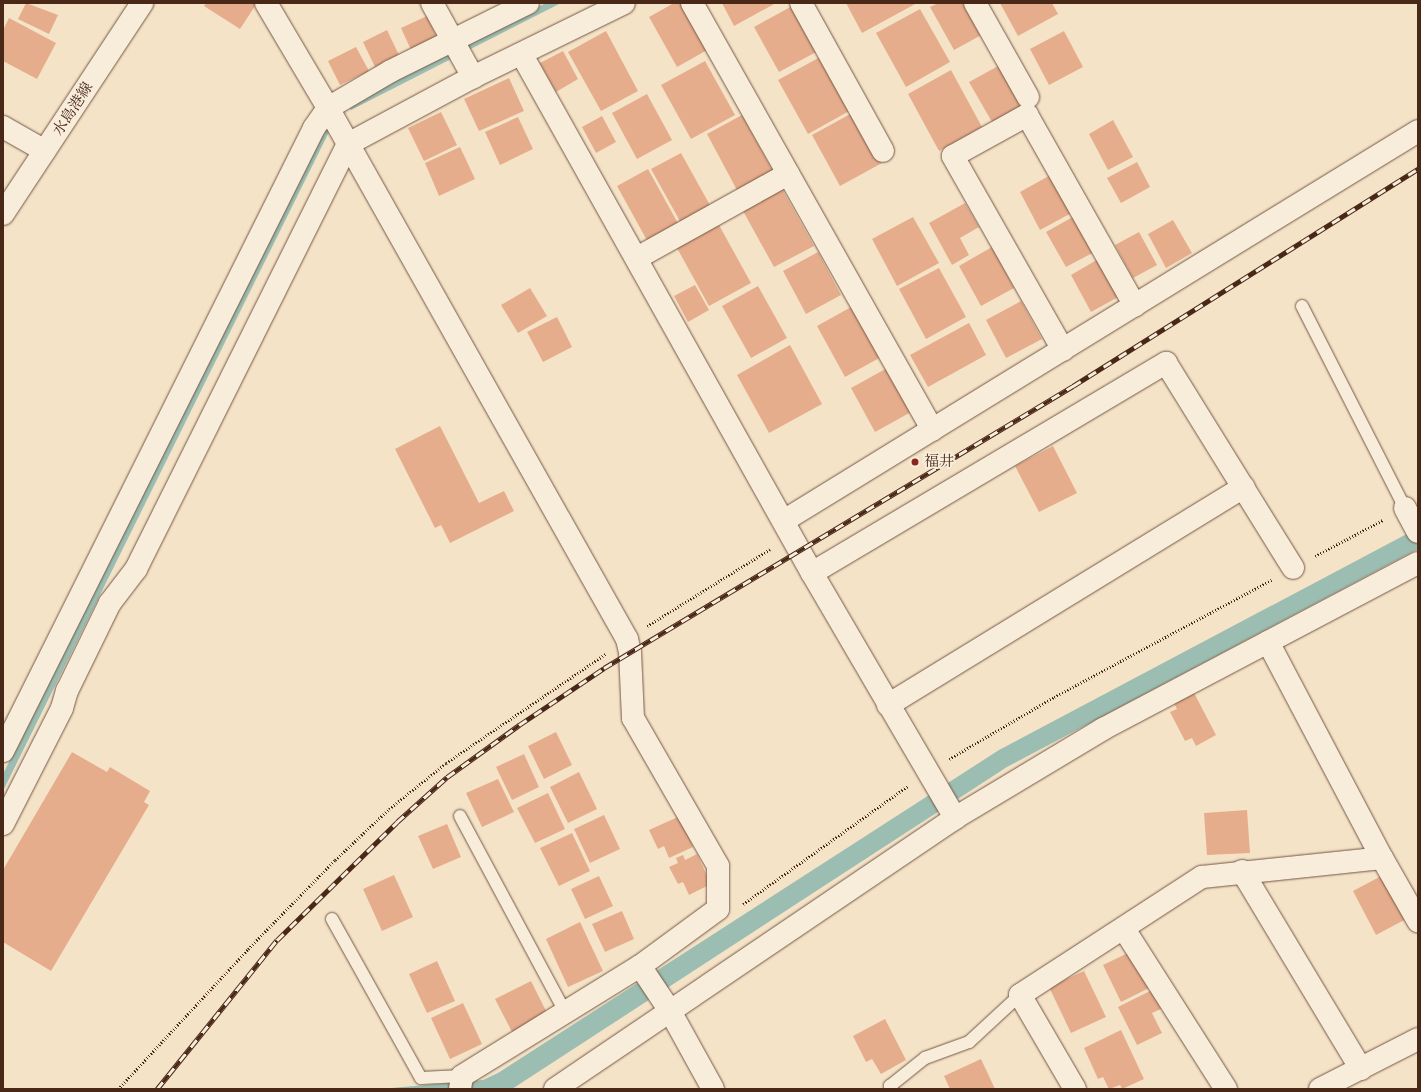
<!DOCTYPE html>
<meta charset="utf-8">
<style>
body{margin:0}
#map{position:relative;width:1421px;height:1092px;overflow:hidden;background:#f5e3c8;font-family:"IM FELL Great Primer","Noto Serif JP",serif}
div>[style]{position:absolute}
.water>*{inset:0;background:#9cbeb2}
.building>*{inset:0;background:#e6ad8c}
.path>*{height:2.5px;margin-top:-1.25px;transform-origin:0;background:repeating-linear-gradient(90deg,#492818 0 1px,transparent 0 3px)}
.roads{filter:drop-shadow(0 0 1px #745744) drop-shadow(0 0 1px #745744)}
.service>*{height:12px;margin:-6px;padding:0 6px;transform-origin:6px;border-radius:6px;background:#f8eddb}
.minor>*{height:22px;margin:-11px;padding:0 11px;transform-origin:11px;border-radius:11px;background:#f8eddb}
.secondary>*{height:22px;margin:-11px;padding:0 11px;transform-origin:11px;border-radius:11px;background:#f8eddb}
.rail>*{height:4.5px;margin-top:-2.25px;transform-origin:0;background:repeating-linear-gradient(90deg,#f8eddb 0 9px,#492818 0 18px);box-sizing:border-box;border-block:1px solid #492818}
.dots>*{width:11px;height:11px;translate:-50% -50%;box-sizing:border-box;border:2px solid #f8eddb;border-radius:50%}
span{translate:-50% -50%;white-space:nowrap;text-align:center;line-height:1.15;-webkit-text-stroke:4px #f8eddb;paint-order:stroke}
.street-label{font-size:15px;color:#492818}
.poi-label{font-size:15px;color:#492818}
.left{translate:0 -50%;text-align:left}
.frame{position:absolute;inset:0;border:4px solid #492818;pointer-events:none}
</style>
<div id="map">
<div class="water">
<i style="clip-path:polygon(546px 3px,561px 3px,351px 110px,348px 104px)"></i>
<i style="clip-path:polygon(325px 125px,329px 132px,3px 791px,3px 774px)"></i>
<i style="clip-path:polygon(1418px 528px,1418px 549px,1007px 767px,512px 1089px,380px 1089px,483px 1080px,498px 1073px,999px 750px)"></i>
</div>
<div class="building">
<i style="clip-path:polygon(26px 3px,58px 15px,49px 34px,18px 19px)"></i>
<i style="clip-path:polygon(206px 3px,257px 3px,240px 29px,204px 6px)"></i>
<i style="clip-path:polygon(674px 3px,684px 3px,709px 49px,677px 67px,649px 17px)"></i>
<i style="clip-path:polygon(722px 3px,776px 3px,734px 26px)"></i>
<i style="clip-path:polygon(846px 3px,917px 3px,862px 33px)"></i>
<i style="clip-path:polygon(938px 3px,971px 3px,987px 32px,954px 50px,930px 7px)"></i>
<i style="clip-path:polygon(1000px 3px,1052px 3px,1058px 14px,1018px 36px)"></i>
<i style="clip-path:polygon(794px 5px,818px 51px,779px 72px,754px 27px)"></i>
<i style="clip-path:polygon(920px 9px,950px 62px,906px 87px,876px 33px)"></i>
<i style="clip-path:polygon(427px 16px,438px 40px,412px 52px,401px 28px)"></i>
<i style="clip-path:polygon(9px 18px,56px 43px,37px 79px,3px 61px,3px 30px)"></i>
<i style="clip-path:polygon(387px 30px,399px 55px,375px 67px,363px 42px)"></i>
<i style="clip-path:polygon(606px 31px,638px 91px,601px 111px,568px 52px)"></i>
<i style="clip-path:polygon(1064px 31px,1083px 67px,1049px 85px,1030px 49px)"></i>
<i style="clip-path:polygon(356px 47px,369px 71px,340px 85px,328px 61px)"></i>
<i style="clip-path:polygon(563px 51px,578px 79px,556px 92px,540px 63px)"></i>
<i style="clip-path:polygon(822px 56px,851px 110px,808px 134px,778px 80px)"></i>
<i style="clip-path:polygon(705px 61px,735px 115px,691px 139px,661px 85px)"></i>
<i style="clip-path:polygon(1000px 65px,1022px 105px,992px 122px,969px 82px)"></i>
<i style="clip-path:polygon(951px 70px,982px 127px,939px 151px,908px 94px)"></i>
<i style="clip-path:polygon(509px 78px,524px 111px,479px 131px,464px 99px)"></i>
<i style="clip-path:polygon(647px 94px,672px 140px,637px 159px,612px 113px)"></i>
<i style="clip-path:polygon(441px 112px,457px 145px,424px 161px,408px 128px)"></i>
<i style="clip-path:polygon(854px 112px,882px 163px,840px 186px,812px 135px)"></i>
<i style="clip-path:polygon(742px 115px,774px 173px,738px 192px,707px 134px)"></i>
<i style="clip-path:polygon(602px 116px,616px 142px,596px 153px,582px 127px)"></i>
<i style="clip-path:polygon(518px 117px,533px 149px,500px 165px,485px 132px)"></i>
<i style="clip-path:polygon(1113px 120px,1133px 157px,1108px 170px,1089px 134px)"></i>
<i style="clip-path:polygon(460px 147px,475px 179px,439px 196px,425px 163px)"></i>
<i style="clip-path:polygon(681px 153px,711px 207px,681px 223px,651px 169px)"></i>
<i style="clip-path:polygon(1137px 162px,1150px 187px,1121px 203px,1107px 178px)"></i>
<i style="clip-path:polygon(648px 169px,680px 227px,649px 244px,617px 186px)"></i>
<i style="clip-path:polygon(1056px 172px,1077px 210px,1040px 230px,1020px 192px)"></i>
<i style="clip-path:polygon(782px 189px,814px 246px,774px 267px,743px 211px)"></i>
<i style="clip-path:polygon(965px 203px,979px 227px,960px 238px,969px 255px,952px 265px,929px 223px)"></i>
<i style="clip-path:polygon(1080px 213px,1100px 249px,1066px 267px,1046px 232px)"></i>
<i style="clip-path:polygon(913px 217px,939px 263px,897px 286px,872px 239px)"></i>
<i style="clip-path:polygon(1173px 220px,1192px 253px,1166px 268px,1148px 234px)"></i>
<i style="clip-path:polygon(719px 225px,751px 283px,709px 306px,677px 248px)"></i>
<i style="clip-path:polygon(1139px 232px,1157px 265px,1133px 278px,1115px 245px)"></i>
<i style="clip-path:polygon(992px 247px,1014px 288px,981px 306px,959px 266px)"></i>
<i style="clip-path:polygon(818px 252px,841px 295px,806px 314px,783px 271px)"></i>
<i style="clip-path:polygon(1100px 258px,1120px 296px,1091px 312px,1071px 275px)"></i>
<i style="clip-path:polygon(939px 268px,966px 317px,926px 339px,899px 289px)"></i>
<i style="clip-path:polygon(695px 285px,709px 310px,688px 322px,674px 296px)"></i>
<i style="clip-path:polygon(758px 286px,787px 338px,751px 358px,722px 306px)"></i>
<i style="clip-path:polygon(530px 288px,547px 316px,518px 333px,501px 305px)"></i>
<i style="clip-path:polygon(1021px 301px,1042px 339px,1006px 358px,986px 320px)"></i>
<i style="clip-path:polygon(853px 306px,881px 357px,845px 377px,817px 326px)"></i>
<i style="clip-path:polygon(557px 317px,572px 347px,543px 362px,527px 332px)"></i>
<i style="clip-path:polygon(969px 323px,986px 355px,928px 387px,910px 355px)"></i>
<i style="clip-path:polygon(790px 345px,822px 404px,769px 433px,737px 375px)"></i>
<i style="clip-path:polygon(889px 367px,913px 411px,875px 432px,851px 388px)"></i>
<i style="clip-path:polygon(440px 426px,479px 503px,504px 491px,514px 511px,450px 543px,441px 525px,435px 528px,395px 449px)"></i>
<i style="clip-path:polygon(1053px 446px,1077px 493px,1039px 512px,1015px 466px)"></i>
<i style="clip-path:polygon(1192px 689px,1216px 735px,1196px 746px,1192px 738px,1185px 741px,1170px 712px,1177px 709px,1172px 699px)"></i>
<i style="clip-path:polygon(556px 732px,572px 765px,544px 779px,528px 746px)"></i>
<i style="clip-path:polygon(72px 752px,107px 772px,110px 767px,150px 791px,144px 802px,149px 805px,51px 971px,3px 942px,3px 870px)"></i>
<i style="clip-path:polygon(524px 754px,539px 787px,512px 800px,496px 767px)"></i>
<i style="clip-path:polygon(579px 772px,597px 809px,568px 823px,550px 787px)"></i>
<i style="clip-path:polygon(498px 779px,514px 812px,482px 827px,466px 793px)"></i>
<i style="clip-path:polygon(548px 793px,565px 829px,535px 843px,517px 808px)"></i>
<i style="clip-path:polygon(1247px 810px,1250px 853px,1207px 855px,1204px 813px)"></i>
<i style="clip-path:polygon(604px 815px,620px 849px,590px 863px,574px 829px)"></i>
<i style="clip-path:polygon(680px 816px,693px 847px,669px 858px,664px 846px,658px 849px,649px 830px)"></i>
<i style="clip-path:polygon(447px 824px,461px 857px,433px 869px,418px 836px)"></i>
<i style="clip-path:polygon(572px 833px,590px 871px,559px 886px,540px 848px)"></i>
<i style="clip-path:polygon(697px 854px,711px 884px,689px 895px,683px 882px,678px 884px,669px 867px,678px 863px,676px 858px,683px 855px,685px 860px)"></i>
<i style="clip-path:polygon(1385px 874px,1408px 918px,1376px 935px,1353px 891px)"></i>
<i style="clip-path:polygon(394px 875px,413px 917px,382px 931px,363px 889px)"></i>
<i style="clip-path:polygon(599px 876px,613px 906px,585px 919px,571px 889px)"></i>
<i style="clip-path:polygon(622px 911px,634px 939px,605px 952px,592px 924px)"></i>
<i style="clip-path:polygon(580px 922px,603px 971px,568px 987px,546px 939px)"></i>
<i style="clip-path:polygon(1132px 951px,1149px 988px,1121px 1002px,1103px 965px)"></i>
<i style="clip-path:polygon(437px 961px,455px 1001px,427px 1013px,409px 974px)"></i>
<i style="clip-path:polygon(1084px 971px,1106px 1017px,1071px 1033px,1049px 987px)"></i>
<i style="clip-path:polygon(531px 981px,548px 1015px,512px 1032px,495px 999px)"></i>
<i style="clip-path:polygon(1152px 990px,1161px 1009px,1152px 1013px,1162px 1033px,1137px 1045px,1118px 1007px)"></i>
<i style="clip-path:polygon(463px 1003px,482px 1044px,450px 1059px,431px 1018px)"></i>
<i style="clip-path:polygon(885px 1019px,906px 1060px,881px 1074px,872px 1059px,866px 1062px,853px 1036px)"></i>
<i style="clip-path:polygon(1121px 1030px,1144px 1079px,1122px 1089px,1120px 1085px,1109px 1089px,1103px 1077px,1098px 1079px,1084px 1048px)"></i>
<i style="clip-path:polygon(981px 1059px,995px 1089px,950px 1089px,944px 1076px)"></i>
</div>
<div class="path">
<i style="left:1315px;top:556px;width:77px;rotate:-27.9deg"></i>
<i style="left:647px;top:626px;width:145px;rotate:-32deg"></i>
<i style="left:949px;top:759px;width:122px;rotate:-30.6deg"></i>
<i style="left:1054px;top:697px;width:247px;rotate:-28.3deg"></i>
<i style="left:743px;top:904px;width:203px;rotate:-35.6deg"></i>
<i style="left:118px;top:1089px;width:191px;rotate:-47.1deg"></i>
<i style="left:248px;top:949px;width:124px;rotate:-45.7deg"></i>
<i style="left:335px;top:860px;width:74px;rotate:-43.4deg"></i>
<i style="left:389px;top:809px;width:73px;rotate:-38.9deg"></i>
<i style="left:446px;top:763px;width:193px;rotate:-34.4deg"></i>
</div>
<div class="roads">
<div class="service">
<i style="left:1302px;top:306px;width:227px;rotate:63deg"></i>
<i style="left:460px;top:816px;width:222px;rotate:61.8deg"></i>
<i style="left:332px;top:919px;width:182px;rotate:60.8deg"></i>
<i style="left:421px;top:1078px;width:41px;rotate:-2.8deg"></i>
<i style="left:892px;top:1089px;width:4px;rotate:-124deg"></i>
<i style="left:890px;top:1086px;width:45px;rotate:-38.7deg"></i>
<i style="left:925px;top:1058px;width:47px;rotate:-20deg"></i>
<i style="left:969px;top:1042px;width:69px;rotate:-42.7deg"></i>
</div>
<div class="minor">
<i style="left:266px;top:3px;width:122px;rotate:59.4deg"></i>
<i style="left:328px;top:108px;width:609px;rotate:60.62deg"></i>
<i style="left:627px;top:639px;width:13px;rotate:77deg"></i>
<i style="left:630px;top:652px;width:66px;rotate:87.4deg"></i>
<i style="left:633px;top:718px;width:171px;rotate:60.1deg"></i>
<i style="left:718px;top:866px;width:43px;rotate:90deg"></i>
<i style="left:718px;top:909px;width:97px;rotate:143.8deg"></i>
<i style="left:640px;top:966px;width:54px;rotate:56.3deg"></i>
<i style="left:670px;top:1011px;width:89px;rotate:61.1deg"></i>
<i style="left:432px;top:3px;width:85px;rotate:61deg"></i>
<i style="left:692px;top:3px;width:490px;rotate:60.6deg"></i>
<i style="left:801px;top:3px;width:169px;rotate:61deg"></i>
<i style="left:975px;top:3px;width:108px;rotate:60.6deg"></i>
<i style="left:522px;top:55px;width:594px;rotate:60.76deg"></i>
<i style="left:812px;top:573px;width:284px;rotate:59.7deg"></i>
<i style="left:3px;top:127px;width:48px;rotate:29.7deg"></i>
<i style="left:637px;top:258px;width:173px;rotate:-29.1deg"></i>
<i style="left:1063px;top:350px;width:223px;rotate:-119.6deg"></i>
<i style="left:953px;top:156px;width:85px;rotate:-29deg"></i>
<i style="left:1027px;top:115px;width:219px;rotate:60.5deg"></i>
<i style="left:1405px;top:508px;width:27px;rotate:62deg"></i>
<i style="left:785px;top:520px;width:743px;rotate:-31.57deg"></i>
<i style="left:812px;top:573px;width:412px;rotate:-30.7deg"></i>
<i style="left:1166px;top:363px;width:241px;rotate:58.2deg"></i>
<i style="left:1268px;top:642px;width:244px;rotate:62.2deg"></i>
<i style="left:888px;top:705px;width:417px;rotate:-31.5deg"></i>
<i style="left:3px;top:751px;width:696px;rotate:-63.47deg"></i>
<i style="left:314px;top:128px;width:24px;rotate:-55deg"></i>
<i style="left:328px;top:108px;width:73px;rotate:-30.4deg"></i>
<i style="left:391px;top:71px;width:153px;rotate:-26.4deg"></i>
<i style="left:3px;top:824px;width:130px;rotate:-63deg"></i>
<i style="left:62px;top:708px;width:18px;rotate:-74deg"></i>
<i style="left:67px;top:691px;width:98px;rotate:-64deg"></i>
<i style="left:110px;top:603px;width:43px;rotate:-52.6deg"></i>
<i style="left:136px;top:569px;width:475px;rotate:-63.5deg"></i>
<i style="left:348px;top:144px;width:142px;rotate:-28.2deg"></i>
<i style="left:473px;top:77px;width:168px;rotate:-26.1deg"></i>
<i style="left:1242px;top:871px;width:231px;rotate:59deg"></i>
<i style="left:1124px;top:929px;width:190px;rotate:57.5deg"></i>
<i style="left:460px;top:1089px;width:13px;rotate:-81deg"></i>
<i style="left:462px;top:1076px;width:209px;rotate:-31.7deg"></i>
<i style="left:555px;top:1089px;width:483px;rotate:-34.1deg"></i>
<i style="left:955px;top:818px;width:173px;rotate:-31deg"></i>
<i style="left:1103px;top:729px;width:356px;rotate:-27.8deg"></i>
<i style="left:1075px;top:1089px;width:109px;rotate:-120.3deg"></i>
<i style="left:1020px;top:995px;width:217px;rotate:-33deg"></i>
<i style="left:1202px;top:877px;width:181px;rotate:-6deg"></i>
<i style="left:1382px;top:858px;width:73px;rotate:60.3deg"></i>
<i style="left:1320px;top:1089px;width:110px;rotate:-27deg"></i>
</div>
<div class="secondary">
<i style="left:3px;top:214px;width:253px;rotate:-56.6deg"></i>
</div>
</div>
<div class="rail">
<i style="left:157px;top:1089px;width:191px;rotate:-51.2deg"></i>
<i style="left:277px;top:940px;width:168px;rotate:-44.5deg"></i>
<i style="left:397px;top:822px;width:67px;rotate:-42deg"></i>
<i style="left:447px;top:777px;width:89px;rotate:-35.8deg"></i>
<i style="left:519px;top:725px;width:102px;rotate:-33.8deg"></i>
<i style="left:604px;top:668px;width:547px;rotate:-31.02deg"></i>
<i style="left:1073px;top:386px;width:408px;rotate:-32.2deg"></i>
</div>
<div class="dots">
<i style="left:915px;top:462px;background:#8f2418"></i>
</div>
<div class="street-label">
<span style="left:73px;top:109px;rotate:-57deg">水島港線</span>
</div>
<div class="poi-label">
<span class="left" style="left:924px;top:462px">福井</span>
</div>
<div class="frame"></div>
</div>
